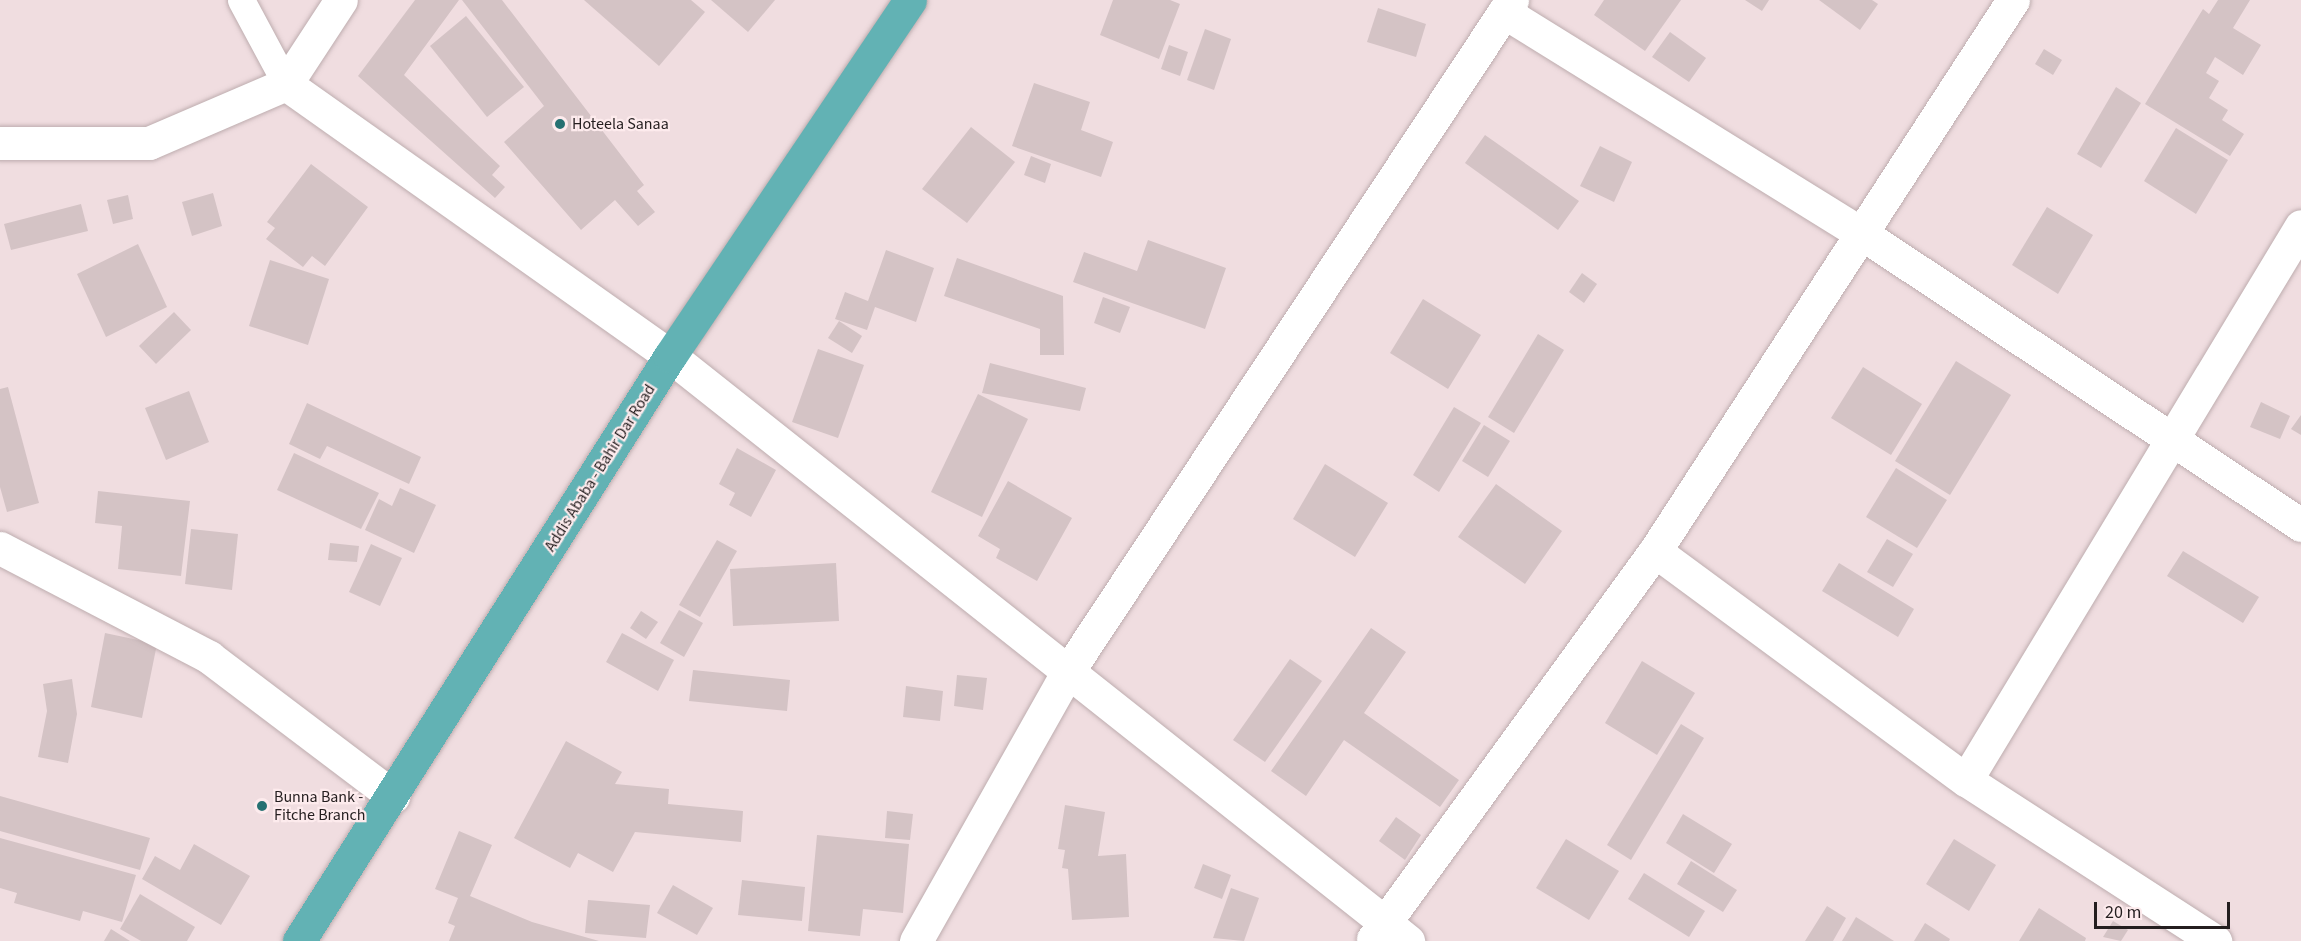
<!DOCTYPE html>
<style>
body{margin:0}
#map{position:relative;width:2301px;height:941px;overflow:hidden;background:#f0dde0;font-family:"Source Sans 3",sans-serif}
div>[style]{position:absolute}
.building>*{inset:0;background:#d4c3c5}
.roads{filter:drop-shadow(0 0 2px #beadaf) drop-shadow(0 0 2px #beadaf)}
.service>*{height:27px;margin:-13.5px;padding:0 13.5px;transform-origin:13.5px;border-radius:13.5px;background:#fff}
.minor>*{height:33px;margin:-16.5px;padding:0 16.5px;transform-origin:16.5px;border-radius:16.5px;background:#fff}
.trunk>*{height:33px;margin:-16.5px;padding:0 16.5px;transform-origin:16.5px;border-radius:16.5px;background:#62b2b4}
.dots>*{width:16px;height:16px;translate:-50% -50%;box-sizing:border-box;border:3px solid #fdebed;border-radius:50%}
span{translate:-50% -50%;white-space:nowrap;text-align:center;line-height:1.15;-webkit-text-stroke:4.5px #fdebed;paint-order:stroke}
.poi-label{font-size:16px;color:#241e1f}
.left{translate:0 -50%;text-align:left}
.street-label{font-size:16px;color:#241e1f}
.scale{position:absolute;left:2094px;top:902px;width:136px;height:27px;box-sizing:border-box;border:3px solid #241e1f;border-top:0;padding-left:8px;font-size:18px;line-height:21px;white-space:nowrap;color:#241e1f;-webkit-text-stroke:4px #fdebed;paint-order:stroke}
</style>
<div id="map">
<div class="building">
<i style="clip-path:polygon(415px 0,459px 0,404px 75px,500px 166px,492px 175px,505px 187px,495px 198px,358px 76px)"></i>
<i style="clip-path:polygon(462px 0,502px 0,644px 185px,637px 191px,655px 212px,638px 226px,615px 200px,581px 230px,504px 142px,544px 106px)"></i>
<i style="clip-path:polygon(584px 0,691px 0,705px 12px,659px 66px)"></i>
<i style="clip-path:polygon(711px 0,775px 0,748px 32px)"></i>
<i style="clip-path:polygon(1113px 0,1170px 0,1180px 4px,1159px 59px,1100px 35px)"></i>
<i style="clip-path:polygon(1604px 0,1681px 0,1645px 51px,1594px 15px)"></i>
<i style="clip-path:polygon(1745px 0,1769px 0,1762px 11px)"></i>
<i style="clip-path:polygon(1819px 0,1872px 0,1878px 4px,1860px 30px)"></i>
<i style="clip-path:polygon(2218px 0,2250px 0,2233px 28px,2261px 45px,2243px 75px,2215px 57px,2206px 73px,2219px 81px,2209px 98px,2228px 110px,2222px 120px,2244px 134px,2230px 156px,2145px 104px,2203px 9px,2209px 14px)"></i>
<i style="clip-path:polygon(1378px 8px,1426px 24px,1416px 57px,1367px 42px)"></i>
<i style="clip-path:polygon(466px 16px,524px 87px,487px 117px,430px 46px)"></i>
<i style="clip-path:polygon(1205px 29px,1231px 39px,1214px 90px,1187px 80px)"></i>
<i style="clip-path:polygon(1670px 32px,1706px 58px,1689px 82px,1652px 57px)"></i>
<i style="clip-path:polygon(1169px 45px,1188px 52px,1180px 76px,1161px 69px)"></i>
<i style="clip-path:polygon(2044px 49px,2062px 60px,2053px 75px,2035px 64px)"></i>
<i style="clip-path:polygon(1034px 83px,1090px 102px,1081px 130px,1113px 142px,1101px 177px,1012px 146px)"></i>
<i style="clip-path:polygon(2116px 87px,2141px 103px,2101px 168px,2077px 154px)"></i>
<i style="clip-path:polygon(971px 127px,1015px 162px,967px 223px,922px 189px)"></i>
<i style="clip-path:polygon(2176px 128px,2228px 160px,2196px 214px,2144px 181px)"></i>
<i style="clip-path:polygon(1485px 135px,1579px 201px,1558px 230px,1465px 163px)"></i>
<i style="clip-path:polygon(1600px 146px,1632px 162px,1614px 202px,1580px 186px)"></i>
<i style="clip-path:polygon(1031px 156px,1051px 164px,1045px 183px,1024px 175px)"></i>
<i style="clip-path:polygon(311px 164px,368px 207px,325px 266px,312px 256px,303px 267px,266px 239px,275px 228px,267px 222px)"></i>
<i style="clip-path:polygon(213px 193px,222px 226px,192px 236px,182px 202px)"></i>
<i style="clip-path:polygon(128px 195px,133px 219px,113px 224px,107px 200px)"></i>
<i style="clip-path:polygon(81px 204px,88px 231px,11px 250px,4px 224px)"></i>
<i style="clip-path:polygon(2047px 207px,2093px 235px,2058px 294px,2012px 265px)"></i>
<i style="clip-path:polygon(1148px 240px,1226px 268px,1205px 329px,1073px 282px,1084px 252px,1137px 271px)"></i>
<i style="clip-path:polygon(138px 244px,167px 307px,106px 337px,77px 274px)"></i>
<i style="clip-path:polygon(886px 250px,934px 268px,916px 322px,875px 307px,867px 330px,835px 319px,845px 292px,868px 301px)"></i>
<i style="clip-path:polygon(957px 258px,1063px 296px,1064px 355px,1040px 355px,1040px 329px,944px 296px)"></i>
<i style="clip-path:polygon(270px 260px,329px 279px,308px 345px,249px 326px)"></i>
<i style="clip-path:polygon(1582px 273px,1597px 284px,1584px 303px,1569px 292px)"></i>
<i style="clip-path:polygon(1103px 297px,1130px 307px,1120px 333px,1094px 323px)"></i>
<i style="clip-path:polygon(1423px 299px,1481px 335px,1448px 389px,1390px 353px)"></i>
<i style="clip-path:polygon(174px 312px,191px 330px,156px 364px,139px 346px)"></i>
<i style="clip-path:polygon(839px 321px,862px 336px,852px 353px,828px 338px)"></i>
<i style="clip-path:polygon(1538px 334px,1564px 350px,1514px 433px,1488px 417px)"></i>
<i style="clip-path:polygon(818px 349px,864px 365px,838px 438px,792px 422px)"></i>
<i style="clip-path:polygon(1956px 361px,2011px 395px,1950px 495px,1895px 461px)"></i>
<i style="clip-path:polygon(990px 363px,1086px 388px,1080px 411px,982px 393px)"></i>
<i style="clip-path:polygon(1863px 367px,1922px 404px,1891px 455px,1831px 418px)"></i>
<i style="clip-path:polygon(8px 387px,39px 503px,7px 512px,0 487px,0 389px)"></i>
<i style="clip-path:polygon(189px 391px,209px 442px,166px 460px,145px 408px)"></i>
<i style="clip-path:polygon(978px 394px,1028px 419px,982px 517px,931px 492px)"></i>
<i style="clip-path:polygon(2261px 402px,2290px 416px,2280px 439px,2250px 427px)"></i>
<i style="clip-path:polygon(307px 403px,421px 457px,409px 484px,327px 446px,320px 459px,289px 444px)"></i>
<i style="clip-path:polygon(1454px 407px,1481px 423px,1439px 492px,1413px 475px)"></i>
<i style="clip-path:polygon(2301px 415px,2301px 435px,2291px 429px)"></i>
<i style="clip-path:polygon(1484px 425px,1510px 441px,1488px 477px,1462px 461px)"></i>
<i style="clip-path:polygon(737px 448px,776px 470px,751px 517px,729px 505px,735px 493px,719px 484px)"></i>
<i style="clip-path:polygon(294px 453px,379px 493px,361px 529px,277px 490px)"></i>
<i style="clip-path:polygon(1325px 464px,1388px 503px,1355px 557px,1293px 519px)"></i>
<i style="clip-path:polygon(1896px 468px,1947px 500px,1917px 548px,1866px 517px)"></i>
<i style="clip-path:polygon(1008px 481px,1072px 518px,1037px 581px,996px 558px,1000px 549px,978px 536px)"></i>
<i style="clip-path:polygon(1496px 484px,1562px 531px,1525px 584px,1458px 537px)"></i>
<i style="clip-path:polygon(400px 488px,436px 505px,414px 553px,365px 530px,379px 499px,392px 506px)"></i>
<i style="clip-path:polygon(98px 491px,190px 501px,181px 576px,118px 569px,122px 526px,95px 523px)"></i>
<i style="clip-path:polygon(191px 529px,238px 534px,232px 590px,185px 584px)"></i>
<i style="clip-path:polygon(1887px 539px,1913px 554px,1893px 587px,1867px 572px)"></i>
<i style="clip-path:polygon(717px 540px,737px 551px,700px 617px,679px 605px)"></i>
<i style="clip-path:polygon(330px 543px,359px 546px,357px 562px,328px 560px)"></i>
<i style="clip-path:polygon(371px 544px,402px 558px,380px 606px,349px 592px)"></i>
<i style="clip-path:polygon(2183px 551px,2259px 597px,2243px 623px,2167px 576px)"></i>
<i style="clip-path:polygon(836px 563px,839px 621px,733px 626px,730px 569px)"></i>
<i style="clip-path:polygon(1839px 563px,1914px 609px,1898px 637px,1822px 591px)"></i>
<i style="clip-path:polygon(679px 610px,703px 623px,684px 657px,660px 643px)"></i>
<i style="clip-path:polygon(641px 611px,658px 622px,646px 639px,630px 628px)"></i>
<i style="clip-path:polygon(1371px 628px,1406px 652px,1364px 713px,1459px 780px,1440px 807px,1344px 740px,1306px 796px,1271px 771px)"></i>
<i style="clip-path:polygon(105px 633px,157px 644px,142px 718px,91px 707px)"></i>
<i style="clip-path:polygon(622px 633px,674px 660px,658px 691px,606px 662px)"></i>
<i style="clip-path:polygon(1290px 659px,1322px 681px,1265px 762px,1233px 740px)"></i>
<i style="clip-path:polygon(1642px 661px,1695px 693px,1657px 755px,1605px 723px)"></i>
<i style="clip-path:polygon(693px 670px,790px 680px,787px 711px,689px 701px)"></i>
<i style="clip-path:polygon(957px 675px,987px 678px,983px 710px,954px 706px)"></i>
<i style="clip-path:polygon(72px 679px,77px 714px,68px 763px,38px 757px,47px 711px,43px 684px)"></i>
<i style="clip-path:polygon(906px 686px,943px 691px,940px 721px,903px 717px)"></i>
<i style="clip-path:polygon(1681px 724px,1704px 738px,1631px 860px,1607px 845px)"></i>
<i style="clip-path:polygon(566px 741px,622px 772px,615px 784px,669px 789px,668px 804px,743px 811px,741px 842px,635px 832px,613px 872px,578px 853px,570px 868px,514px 838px)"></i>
<i style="clip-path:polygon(0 796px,150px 838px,140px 870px,0 831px)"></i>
<i style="clip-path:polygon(1065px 805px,1105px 812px,1098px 856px,1126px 854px,1129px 917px,1072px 920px,1068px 869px,1062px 868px,1065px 850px,1058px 849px)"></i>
<i style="clip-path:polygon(887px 811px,913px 814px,910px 840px,885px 838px)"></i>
<i style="clip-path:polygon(1683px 814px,1732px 844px,1714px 873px,1666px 843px)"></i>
<i style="clip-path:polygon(1396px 817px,1421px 835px,1405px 860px,1379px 841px)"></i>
<i style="clip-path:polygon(459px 831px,492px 845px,470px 896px,532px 922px,599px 941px,449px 941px,455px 926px,448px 923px,458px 898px,435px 889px)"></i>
<i style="clip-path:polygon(817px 835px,909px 844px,903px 913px,863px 909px,860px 936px,808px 931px)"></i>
<i style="clip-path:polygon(0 838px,136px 875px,122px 922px,83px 911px,80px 921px,14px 903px,17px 893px,0 888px)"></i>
<i style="clip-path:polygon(1566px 839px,1619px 871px,1589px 920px,1536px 888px)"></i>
<i style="clip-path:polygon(1954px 839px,1996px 865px,1969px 911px,1926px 884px)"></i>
<i style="clip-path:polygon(194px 844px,250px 876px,221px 925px,142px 879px,155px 856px,180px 870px)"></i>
<i style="clip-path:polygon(1691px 861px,1737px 890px,1723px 912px,1677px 884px)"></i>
<i style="clip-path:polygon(1203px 864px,1231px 875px,1222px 899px,1194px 888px)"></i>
<i style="clip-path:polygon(1644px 873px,1705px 911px,1689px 937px,1628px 899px)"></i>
<i style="clip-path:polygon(742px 880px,805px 887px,802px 921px,738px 915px)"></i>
<i style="clip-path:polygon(673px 885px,713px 908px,697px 935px,657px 913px)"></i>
<i style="clip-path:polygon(1231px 888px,1259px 898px,1244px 941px,1213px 938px)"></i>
<i style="clip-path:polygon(140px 894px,195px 927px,187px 941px,141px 941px,120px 929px)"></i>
<i style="clip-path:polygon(588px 900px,650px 905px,646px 938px,585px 933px)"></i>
<i style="clip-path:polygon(1827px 906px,1846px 918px,1833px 941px,1805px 941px)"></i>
<i style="clip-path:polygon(2039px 908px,2086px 938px,2085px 941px,2019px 941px)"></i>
<i style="clip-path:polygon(1856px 917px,1894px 941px,1842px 941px)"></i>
<i style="clip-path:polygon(2113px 921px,2128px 930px,2121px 941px,2103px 937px)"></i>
<i style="clip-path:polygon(1925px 923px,1950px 939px,1949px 941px,1914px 941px)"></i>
<i style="clip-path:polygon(111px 929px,130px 941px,104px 941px)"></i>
</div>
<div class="roads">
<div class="service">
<i style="left:241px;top:0;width:95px;rotate:61.8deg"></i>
</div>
<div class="minor">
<i style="left:1504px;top:12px;width:420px;rotate:31.8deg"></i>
<i style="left:1861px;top:233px;width:528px;rotate:33.57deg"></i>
<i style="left:286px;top:84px;width:100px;rotate:-56.8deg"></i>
<i style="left:0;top:143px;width:149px"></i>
<i style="left:149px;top:143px;width:149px;rotate:-23.3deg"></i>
<i style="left:286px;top:84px;width:471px;rotate:35.3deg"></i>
<i style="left:670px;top:356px;width:942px;rotate:38.4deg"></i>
<i style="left:0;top:548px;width:236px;rotate:27.5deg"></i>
<i style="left:209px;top:657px;width:231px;rotate:37.1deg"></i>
<i style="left:1655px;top:551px;width:386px;rotate:36.4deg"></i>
<i style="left:1966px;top:780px;width:297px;rotate:32.9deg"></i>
<i style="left:1966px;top:780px;width:647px;rotate:-58.84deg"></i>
<i style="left:1373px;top:939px;width:480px;rotate:-54deg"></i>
<i style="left:1655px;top:551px;width:657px;rotate:-56.99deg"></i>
<i style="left:916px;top:941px;width:308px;rotate:-60.6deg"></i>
<i style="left:1067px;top:673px;width:807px;rotate:-56.53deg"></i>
</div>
<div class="trunk">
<i style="left:299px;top:941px;width:693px;rotate:-57.62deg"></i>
<i style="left:670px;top:356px;width:429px;rotate:-56deg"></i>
</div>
</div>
<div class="dots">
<i style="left:560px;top:124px;background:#267172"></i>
<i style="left:262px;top:806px;background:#267172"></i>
</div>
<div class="poi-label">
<span class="left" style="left:572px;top:124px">Hoteela Sanaa</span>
<span class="left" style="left:274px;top:806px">Bunna Bank -<br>Fitche Branch</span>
</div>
<div class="street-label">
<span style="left:600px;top:468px;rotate:-58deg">Addis Ababa - Bahir Dar Road</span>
</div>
<div class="scale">20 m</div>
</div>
